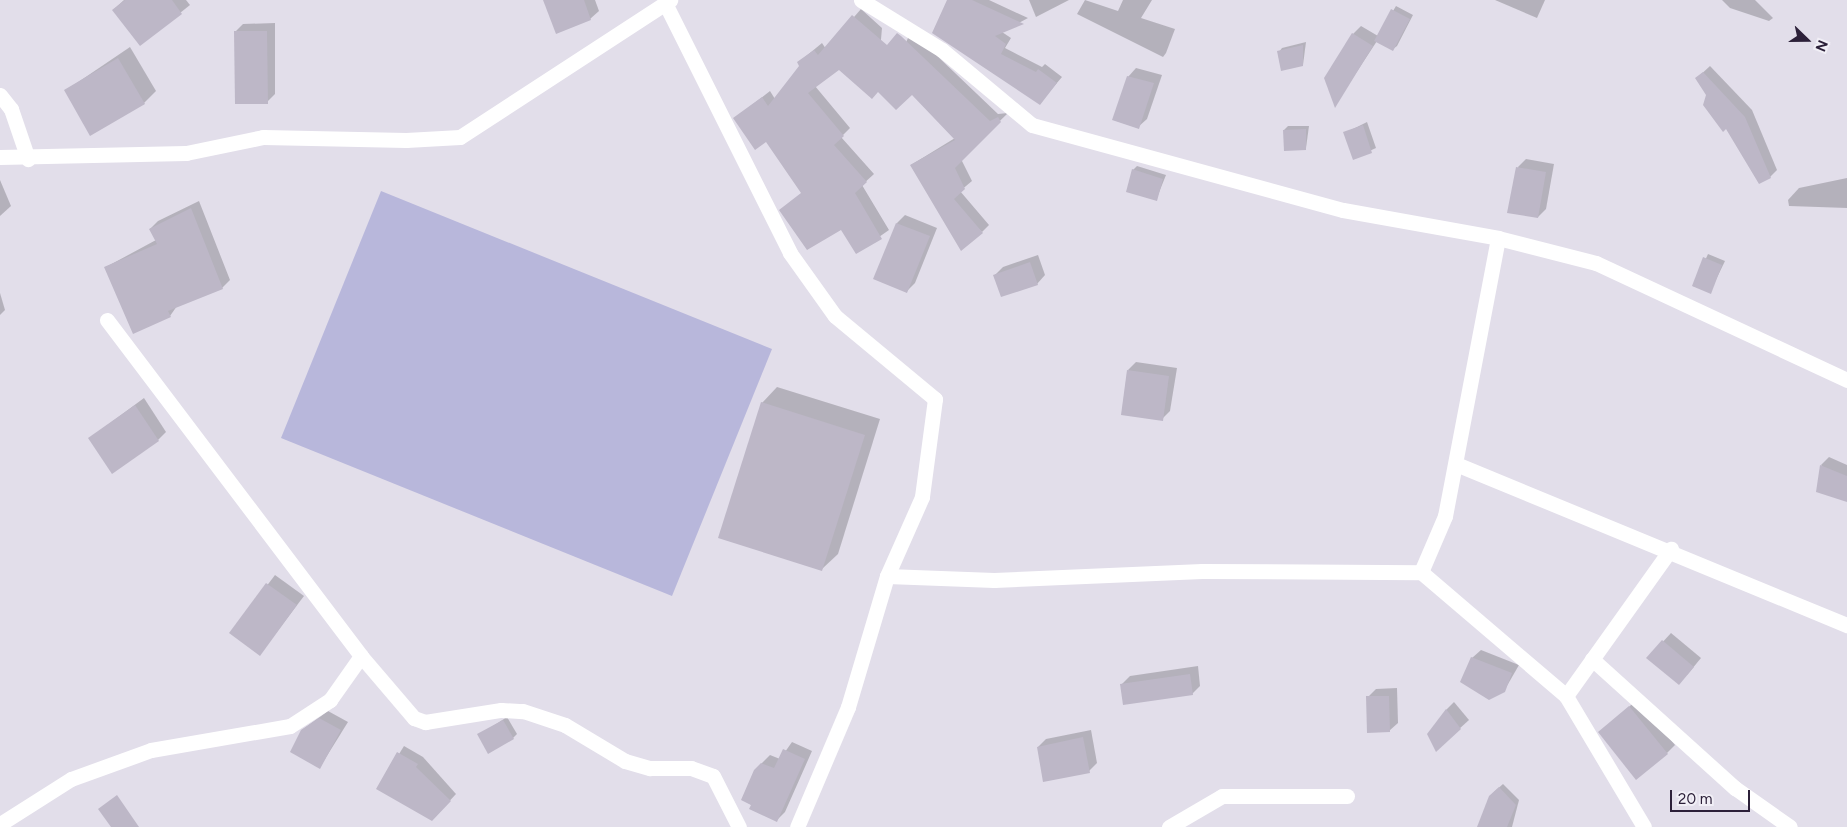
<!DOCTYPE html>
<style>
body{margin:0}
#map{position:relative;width:1847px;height:827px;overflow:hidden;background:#e2deea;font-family:Figtree,sans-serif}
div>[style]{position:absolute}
.green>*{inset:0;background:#b8b7db}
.shadow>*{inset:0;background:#0003}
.building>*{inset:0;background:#bdb7c7}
.minor>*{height:15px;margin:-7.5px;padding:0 7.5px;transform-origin:7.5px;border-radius:7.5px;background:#fff}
span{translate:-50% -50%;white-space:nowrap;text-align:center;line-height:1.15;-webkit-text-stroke:5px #f1eff6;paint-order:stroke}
.north{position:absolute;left:1782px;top:15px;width:50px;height:50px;-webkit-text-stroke:4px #f1eff6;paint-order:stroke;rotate:112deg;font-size:14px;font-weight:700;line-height:20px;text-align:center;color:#2c2039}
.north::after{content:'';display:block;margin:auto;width:18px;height:22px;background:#2c2039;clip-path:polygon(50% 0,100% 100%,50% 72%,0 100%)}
.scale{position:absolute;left:1670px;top:790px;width:80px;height:22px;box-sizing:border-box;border:2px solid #2c2039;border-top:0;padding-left:6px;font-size:15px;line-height:18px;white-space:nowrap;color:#2c2039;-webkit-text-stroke:4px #f1eff6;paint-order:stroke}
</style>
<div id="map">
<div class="green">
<i style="clip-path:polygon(381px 191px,772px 349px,672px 596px,281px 438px)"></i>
</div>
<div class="shadow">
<i style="clip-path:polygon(124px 0,186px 0,190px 5px,140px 45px,113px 10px)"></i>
<i style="clip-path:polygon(545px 0,595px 0,599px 11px,590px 19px)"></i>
<i style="clip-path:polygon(948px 0,989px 0,1028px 18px,1002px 32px,1011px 38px,1005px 48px,1042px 67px,1045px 64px,1062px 77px,1040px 103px)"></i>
<i style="clip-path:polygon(1029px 0,1069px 0,1036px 17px)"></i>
<i style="clip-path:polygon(1085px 0,1118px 11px,1123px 0,1152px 0,1141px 18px,1175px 29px,1166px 53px,1163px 57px,1077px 14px)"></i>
<i style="clip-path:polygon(1495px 0,1545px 0,1537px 18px)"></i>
<i style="clip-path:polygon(1722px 0,1755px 0,1773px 18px,1769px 21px,1730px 8px)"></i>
<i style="clip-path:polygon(1396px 6px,1413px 15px,1397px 46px,1393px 49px,1377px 41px,1335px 105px,1353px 34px,1361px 26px,1378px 36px)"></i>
<i style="clip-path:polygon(861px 9px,882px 28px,880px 51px,901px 54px,911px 31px,998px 114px,1008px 113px,961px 159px,972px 181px,960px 191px,989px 225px,982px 232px,911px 165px,955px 138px,912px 93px,879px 91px,839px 69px,815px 86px,850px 128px,841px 137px,874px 174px,862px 185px,889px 230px,856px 253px,842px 228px,802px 192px,766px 140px,735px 118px,770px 91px,775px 99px,801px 66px,799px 62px,822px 43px,826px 49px)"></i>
<i style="clip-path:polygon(275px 23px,275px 94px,267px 102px,235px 32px,243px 24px)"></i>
<i style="clip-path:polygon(1306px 42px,1303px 65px,1279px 52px,1282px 48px)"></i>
<i style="clip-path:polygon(130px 47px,156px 91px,144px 103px,65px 91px)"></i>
<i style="clip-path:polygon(1710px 66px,1752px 110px,1777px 170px,1770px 177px,1726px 127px,1697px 78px)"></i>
<i style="clip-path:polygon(1136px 68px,1162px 75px,1147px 119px,1138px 127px,1128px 77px)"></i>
<i style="clip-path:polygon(1367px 122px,1376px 148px,1354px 158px,1345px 133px)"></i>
<i style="clip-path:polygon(1288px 126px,1309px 126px,1306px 148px,1284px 130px)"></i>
<i style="clip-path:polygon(1526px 159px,1554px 164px,1546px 209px,1538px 217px,1518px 167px)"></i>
<i style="clip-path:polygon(1137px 166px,1166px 175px,1156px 200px,1133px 170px)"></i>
<i style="clip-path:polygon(1847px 178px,1847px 208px,1789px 206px,1788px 200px,1799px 188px)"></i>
<i style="clip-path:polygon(0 180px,11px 206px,0 216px)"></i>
<i style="clip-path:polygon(199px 201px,230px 280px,222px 288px,177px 306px,170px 316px,106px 267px,156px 240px,150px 229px,158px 221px)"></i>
<i style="clip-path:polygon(905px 215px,937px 228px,915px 283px,906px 292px,897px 223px)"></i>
<i style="clip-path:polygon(1708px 254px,1725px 261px,1710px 292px,1693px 286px)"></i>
<i style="clip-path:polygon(1038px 255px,1045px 275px,1037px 284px,995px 275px,1003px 267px)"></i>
<i style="clip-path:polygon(0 293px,5px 310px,0 315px)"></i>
<i style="clip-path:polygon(1136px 362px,1177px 368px,1170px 411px,1162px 419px,1128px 370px)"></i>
<i style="clip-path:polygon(777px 387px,880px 419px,838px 554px,822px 569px,762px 403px)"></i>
<i style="clip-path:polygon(144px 398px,166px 432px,158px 440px,90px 438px)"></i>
<i style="clip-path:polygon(1829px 457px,1847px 465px,1847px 496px,1821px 465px)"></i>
<i style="clip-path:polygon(275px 575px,304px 596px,260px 654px,231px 633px)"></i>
<i style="clip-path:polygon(1671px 633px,1701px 658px,1687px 675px,1648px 658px)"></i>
<i style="clip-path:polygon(1481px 650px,1519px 665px,1504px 691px,1472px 658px)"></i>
<i style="clip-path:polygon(1198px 666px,1200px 686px,1192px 694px,1122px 684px,1130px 676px)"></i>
<i style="clip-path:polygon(1397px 688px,1398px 723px,1389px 731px,1368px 697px,1376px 689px)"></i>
<i style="clip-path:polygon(1638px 699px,1675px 745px,1667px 753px,1600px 732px)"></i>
<i style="clip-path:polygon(1454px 702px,1469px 720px,1436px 750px,1446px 710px)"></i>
<i style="clip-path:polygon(328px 711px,348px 722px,320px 767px,302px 730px)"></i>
<i style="clip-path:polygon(507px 717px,517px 734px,513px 738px,479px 735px)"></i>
<i style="clip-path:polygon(1091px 730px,1097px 763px,1089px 771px,1038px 747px,1046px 739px)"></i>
<i style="clip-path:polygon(792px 742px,812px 751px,785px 812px,777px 820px,743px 800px,762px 763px,770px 755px,780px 759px)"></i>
<i style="clip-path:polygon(404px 746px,423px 757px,456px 794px,432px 820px,378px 788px)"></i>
<i style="clip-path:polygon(1503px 784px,1519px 800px,1512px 827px,1479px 827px,1494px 792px)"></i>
</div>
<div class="building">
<i style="clip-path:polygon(125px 0,172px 0,182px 14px,140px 46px,112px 10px)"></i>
<i style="clip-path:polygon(543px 0,584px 0,591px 20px,556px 34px)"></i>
<i style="clip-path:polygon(947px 0,972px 0,1024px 24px,995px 36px,1006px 44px,1001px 54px,1036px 72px,1038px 69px,1057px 83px,1040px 105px,932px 33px)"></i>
<i style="clip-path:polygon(1391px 9px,1410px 19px,1393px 51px,1374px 41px)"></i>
<i style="clip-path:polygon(852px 15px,887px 45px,897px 33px,901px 36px,990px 121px,998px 117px,1001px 122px,955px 168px,965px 189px,954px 199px,983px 233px,961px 251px,910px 165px,955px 140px,912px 95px,896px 110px,878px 92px,872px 99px,839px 70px,808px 93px,844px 136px,834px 145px,867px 182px,855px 193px,882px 239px,856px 254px,841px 230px,807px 250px,779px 210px,801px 193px,766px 142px,755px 150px,733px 118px,762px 97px,768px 106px,799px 66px,797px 62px,814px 50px,818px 55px)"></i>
<i style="clip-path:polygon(234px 31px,267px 31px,268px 104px,235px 104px)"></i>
<i style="clip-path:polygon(1352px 33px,1373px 46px,1335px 108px,1324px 78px)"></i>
<i style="clip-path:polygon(1303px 45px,1303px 66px,1281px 71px,1277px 51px)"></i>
<i style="clip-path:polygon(118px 58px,145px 104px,90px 136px,64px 90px)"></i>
<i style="clip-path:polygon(1703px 72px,1745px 117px,1771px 178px,1759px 184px,1726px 129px,1723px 132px,1703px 105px,1706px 95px,1695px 78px)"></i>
<i style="clip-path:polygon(1127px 76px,1154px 83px,1139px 129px,1112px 120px)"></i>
<i style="clip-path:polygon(1363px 125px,1372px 153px,1353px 160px,1343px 132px)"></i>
<i style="clip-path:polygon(1306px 129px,1306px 150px,1284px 151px,1283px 130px)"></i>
<i style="clip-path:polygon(1516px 167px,1546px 172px,1538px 218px,1507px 213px)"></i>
<i style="clip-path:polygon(1132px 169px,1163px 179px,1157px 201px,1126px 192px)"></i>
<i style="clip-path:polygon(191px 208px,223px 289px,168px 311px,171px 317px,133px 334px,104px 267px,157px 244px,149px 229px)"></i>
<i style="clip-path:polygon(896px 223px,930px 236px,907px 293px,873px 279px)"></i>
<i style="clip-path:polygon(1703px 257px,1722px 265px,1711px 294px,1692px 286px)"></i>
<i style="clip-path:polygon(1030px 262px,1038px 285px,1001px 297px,993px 275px)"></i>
<i style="clip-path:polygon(1127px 370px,1169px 376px,1163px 421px,1121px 415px)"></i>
<i style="clip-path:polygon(761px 402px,865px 435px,822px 571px,718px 538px)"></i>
<i style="clip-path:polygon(135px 405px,159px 441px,112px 474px,88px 438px)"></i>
<i style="clip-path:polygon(1820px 465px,1847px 476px,1847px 502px,1816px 492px)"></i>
<i style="clip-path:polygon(266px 583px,297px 605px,260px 656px,229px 633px)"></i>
<i style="clip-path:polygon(1662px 640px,1694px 667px,1679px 685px,1646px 658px)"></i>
<i style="clip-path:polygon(1471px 657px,1512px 673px,1505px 692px,1489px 700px,1460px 682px)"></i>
<i style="clip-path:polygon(1190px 674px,1193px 695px,1123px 705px,1120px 684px)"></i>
<i style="clip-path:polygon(1366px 696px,1389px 696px,1390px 732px,1367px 733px)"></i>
<i style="clip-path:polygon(1629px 706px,1668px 754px,1636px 780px,1598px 732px)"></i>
<i style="clip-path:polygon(1446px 709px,1461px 729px,1436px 752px,1427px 734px)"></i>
<i style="clip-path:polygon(319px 718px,341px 730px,320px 769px,290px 752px,301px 730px)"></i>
<i style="clip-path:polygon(503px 720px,514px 739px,488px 754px,477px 734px)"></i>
<i style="clip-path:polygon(1083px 737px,1090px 773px,1043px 782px,1037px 747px)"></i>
<i style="clip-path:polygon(783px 749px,805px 759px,777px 822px,749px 809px,751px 805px,741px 800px,754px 770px,761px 763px,774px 768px)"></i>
<i style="clip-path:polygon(397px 752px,418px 764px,416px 767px,451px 801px,432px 821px,376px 789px)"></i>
<i style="clip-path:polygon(1499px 787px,1516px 805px,1507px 827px,1477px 827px,1489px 796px)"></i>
<i style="clip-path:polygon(117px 795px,139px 827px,111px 827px,98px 809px)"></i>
</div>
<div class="minor">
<i style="left:861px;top:0;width:95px;rotate:31.7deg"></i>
<i style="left:942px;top:50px;width:117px;rotate:39.8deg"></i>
<i style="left:1032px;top:125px;width:322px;rotate:15.3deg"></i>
<i style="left:1343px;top:210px;width:158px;rotate:10.2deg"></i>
<i style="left:1498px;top:238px;width:101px;rotate:14.3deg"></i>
<i style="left:1596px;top:263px;width:277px;rotate:25deg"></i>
<i style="left:666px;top:5px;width:277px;rotate:63.4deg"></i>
<i style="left:790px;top:253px;width:77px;rotate:54.5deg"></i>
<i style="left:835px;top:316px;width:130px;rotate:39.7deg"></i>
<i style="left:935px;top:399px;width:99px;rotate:97.6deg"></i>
<i style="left:922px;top:497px;width:86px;rotate:113.9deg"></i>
<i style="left:887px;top:576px;width:137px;rotate:106.6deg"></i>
<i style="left:848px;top:707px;width:130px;rotate:113deg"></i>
<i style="left:0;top:95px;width:18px;rotate:52deg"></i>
<i style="left:11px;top:109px;width:53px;rotate:71.2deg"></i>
<i style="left:0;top:157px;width:186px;rotate:-1.2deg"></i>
<i style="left:186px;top:153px;width:79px;rotate:-11.7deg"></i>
<i style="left:263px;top:137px;width:143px;rotate:1.2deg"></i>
<i style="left:406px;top:140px;width:54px;rotate:-3.2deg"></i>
<i style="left:460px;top:137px;width:251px;rotate:-33.1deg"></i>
<i style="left:107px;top:320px;width:421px;rotate:52.9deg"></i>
<i style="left:361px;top:656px;width:82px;rotate:49.5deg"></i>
<i style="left:414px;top:718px;width:12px;rotate:20deg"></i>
<i style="left:425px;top:722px;width:77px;rotate:-9deg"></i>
<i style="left:501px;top:710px;width:22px;rotate:3deg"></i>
<i style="left:523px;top:711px;width:44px;rotate:18.4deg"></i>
<i style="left:565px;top:725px;width:70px;rotate:31deg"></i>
<i style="left:625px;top:761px;width:26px;rotate:16deg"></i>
<i style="left:650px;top:768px;width:41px"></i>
<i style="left:691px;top:768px;width:23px;rotate:20deg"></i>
<i style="left:713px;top:776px;width:57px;rotate:63deg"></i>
<i style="left:1456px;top:464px;width:423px;rotate:22.4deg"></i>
<i style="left:1421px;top:572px;width:61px;rotate:-66.8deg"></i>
<i style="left:1445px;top:516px;width:283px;rotate:-79.2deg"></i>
<i style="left:887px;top:576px;width:107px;rotate:2.1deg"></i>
<i style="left:994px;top:580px;width:208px;rotate:-2.5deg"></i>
<i style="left:1202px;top:571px;width:219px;rotate:0.3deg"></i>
<i style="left:1421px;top:572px;width:191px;rotate:40.5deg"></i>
<i style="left:1566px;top:696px;width:152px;rotate:59.2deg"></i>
<i style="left:1592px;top:659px;width:193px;rotate:42.1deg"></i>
<i style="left:1735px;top:788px;width:67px;rotate:35.3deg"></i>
<i style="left:1566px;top:696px;width:181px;rotate:-54.5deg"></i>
<i style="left:0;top:824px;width:84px;rotate:-32.4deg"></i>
<i style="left:71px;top:779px;width:85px;rotate:-19.9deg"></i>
<i style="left:151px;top:750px;width:141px;rotate:-9.8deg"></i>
<i style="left:290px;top:726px;width:48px;rotate:-33deg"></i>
<i style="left:330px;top:700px;width:54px;rotate:-54.8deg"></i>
<i style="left:1169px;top:827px;width:61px;rotate:-30.3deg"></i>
<i style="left:1222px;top:796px;width:125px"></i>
</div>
<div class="north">N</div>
<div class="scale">20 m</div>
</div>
